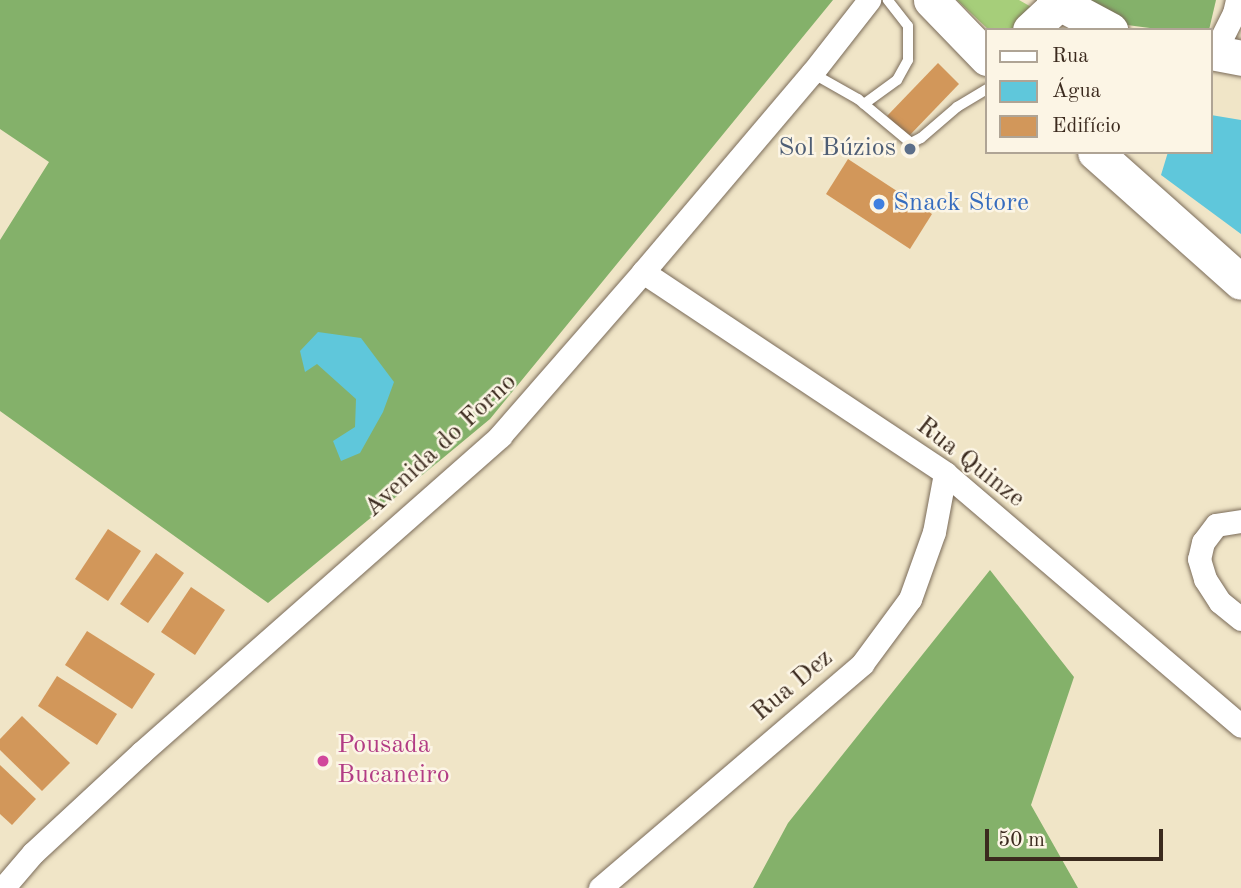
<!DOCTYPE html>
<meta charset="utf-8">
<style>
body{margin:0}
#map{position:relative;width:1241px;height:888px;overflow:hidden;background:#f0e5c7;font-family:"Old Standard TT",serif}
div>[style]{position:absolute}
.green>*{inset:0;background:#a6ce7a}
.forest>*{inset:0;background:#84b16a}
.water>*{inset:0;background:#5fc7db}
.building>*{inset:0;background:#d2975a}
.roads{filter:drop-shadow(0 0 2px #7a6b59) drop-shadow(0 0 2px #7a6b59)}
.service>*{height:10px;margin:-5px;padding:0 5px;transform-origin:5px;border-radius:5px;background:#fff}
.minor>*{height:23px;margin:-11.5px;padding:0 11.5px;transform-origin:11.5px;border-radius:11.5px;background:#fff}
.primary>*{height:35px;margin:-17.5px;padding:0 17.5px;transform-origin:17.5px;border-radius:17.5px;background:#fff}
.dots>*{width:19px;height:19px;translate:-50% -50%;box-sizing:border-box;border:4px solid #fcf5e5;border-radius:50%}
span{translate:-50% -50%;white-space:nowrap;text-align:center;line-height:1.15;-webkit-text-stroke:5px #fcf5e5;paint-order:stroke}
.service-label{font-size:26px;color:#4e5e75}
.right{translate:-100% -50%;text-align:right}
.shop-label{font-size:26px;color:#366cbe}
.left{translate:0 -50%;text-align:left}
.street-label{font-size:26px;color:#3b2a1e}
.hotel-label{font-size:26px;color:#b23c85}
.legend{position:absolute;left:985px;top:28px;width:228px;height:126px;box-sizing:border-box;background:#fcf5e5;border:2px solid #afa495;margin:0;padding:9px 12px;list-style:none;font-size:21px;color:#3b2a1e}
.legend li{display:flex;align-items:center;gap:14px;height:35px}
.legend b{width:35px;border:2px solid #afa495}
.scale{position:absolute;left:985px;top:829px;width:178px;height:32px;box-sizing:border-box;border:4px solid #3b2a1e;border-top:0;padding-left:9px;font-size:21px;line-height:24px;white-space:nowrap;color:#3b2a1e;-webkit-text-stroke:5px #fcf5e5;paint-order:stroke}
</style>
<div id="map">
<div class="green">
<i style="clip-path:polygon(957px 0,1019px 0,1033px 8px,1023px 15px,1013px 30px,989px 30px)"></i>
</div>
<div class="forest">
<i style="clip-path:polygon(0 0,833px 0,490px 419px,268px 603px,0 411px,0 240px,49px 162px,0 129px)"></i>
<i style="clip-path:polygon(1083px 0,1216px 0,1209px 30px,1165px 30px,1127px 25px)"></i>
<i style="clip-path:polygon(990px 570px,1074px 677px,1031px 805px,1078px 888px,753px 888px,788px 823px)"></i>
</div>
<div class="water">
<i style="clip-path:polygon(1211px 115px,1241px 120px,1241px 234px,1161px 175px,1168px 152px,1211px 152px)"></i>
<i style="clip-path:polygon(318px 332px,361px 338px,394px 382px,383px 412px,360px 453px,341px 461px,333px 441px,355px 427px,356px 399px,317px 364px,305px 372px,300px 351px)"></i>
</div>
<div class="building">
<i style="clip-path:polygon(938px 63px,959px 84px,908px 137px,887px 116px)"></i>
<i style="clip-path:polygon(848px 159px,932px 214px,910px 249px,826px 194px)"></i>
<i style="clip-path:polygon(108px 529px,141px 551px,108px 601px,75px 579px)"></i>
<i style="clip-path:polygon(156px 553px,184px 573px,148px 623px,120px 604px)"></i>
<i style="clip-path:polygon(191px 587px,225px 610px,195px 655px,161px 632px)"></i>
<i style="clip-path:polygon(87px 631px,155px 674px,132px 709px,65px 665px)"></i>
<i style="clip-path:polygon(57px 676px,117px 714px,97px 745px,38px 706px)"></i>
<i style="clip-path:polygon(22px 716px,70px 763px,42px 791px,0 750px,0 739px)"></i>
<i style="clip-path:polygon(0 765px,36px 799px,12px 825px,0 814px)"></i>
</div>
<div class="roads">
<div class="service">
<i style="left:812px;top:73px;width:53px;rotate:29.5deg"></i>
<i style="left:858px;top:99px;width:69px;rotate:39.7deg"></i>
<i style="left:911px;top:143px;width:11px;rotate:-27deg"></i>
<i style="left:921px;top:138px;width:48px;rotate:-40.7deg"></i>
<i style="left:957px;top:107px;width:35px;rotate:-31deg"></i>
<i style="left:864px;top:104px;width:41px;rotate:-36deg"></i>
<i style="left:897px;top:80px;width:23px;rotate:-61deg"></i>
<i style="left:908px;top:60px;width:34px;rotate:-90deg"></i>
<i style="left:908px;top:26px;width:33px;rotate:-128deg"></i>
</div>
<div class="minor">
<i style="left:1214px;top:53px;width:45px;rotate:-63.4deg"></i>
<i style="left:1234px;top:13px;width:13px;rotate:-77deg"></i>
<i style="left:643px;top:272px;width:363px;rotate:33.6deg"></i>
<i style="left:945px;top:473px;width:389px;rotate:40.5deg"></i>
<i style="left:1241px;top:521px;width:25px;rotate:171deg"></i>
<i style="left:1216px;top:525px;width:21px;rotate:127deg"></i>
<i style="left:1203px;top:542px;width:17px;rotate:103deg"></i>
<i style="left:1199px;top:559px;width:21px;rotate:73deg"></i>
<i style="left:1205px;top:579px;width:27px;rotate:57deg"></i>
<i style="left:1220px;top:602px;width:27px;rotate:39deg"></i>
<i style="left:3px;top:888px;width:46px;rotate:-49.4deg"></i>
<i style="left:33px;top:853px;width:149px;rotate:-42.8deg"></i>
<i style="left:142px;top:752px;width:478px;rotate:-41.4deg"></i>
<i style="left:500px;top:436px;width:218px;rotate:-48.9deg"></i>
<i style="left:643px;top:272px;width:261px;rotate:-49.7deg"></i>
<i style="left:812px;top:73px;width:93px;rotate:-52deg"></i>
<i style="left:600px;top:888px;width:345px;rotate:-40.5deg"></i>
<i style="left:862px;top:664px;width:81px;rotate:-53.6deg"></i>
<i style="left:910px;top:599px;width:71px;rotate:-70.3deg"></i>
<i style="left:934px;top:532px;width:60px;rotate:-79.4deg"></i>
</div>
<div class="primary">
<i style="left:931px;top:0;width:81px;rotate:46deg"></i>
<i style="left:1054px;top:0;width:64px;rotate:28.2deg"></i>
<i style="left:1030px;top:30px;width:40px;rotate:-43deg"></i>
<i style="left:1211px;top:52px;width:31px;rotate:11deg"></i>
<i style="left:1095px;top:152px;width:195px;rotate:41.7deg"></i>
</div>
</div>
<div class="dots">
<i style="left:910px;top:149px;background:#5c6f8a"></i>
<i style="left:879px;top:204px;background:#3f7fe0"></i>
<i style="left:323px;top:761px;background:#d1479c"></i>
</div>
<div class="service-label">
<span class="right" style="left:896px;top:149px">Sol Búzios</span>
</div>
<div class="shop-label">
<span class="left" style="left:893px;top:204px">Snack Store</span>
</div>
<div class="street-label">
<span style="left:441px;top:446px;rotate:-43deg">Avenida do Forno</span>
<span style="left:970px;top:463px;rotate:38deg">Rua Quinze</span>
<span style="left:793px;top:686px;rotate:-40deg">Rua Dez</span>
</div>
<div class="hotel-label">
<span class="left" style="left:337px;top:761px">Pousada<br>Bucaneiro</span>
</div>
<ul class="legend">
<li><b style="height:9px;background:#fff"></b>Rua</li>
<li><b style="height:19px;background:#5fc7db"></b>Água</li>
<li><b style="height:19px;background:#d2975a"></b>Edifício</li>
</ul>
<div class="scale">50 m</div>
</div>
